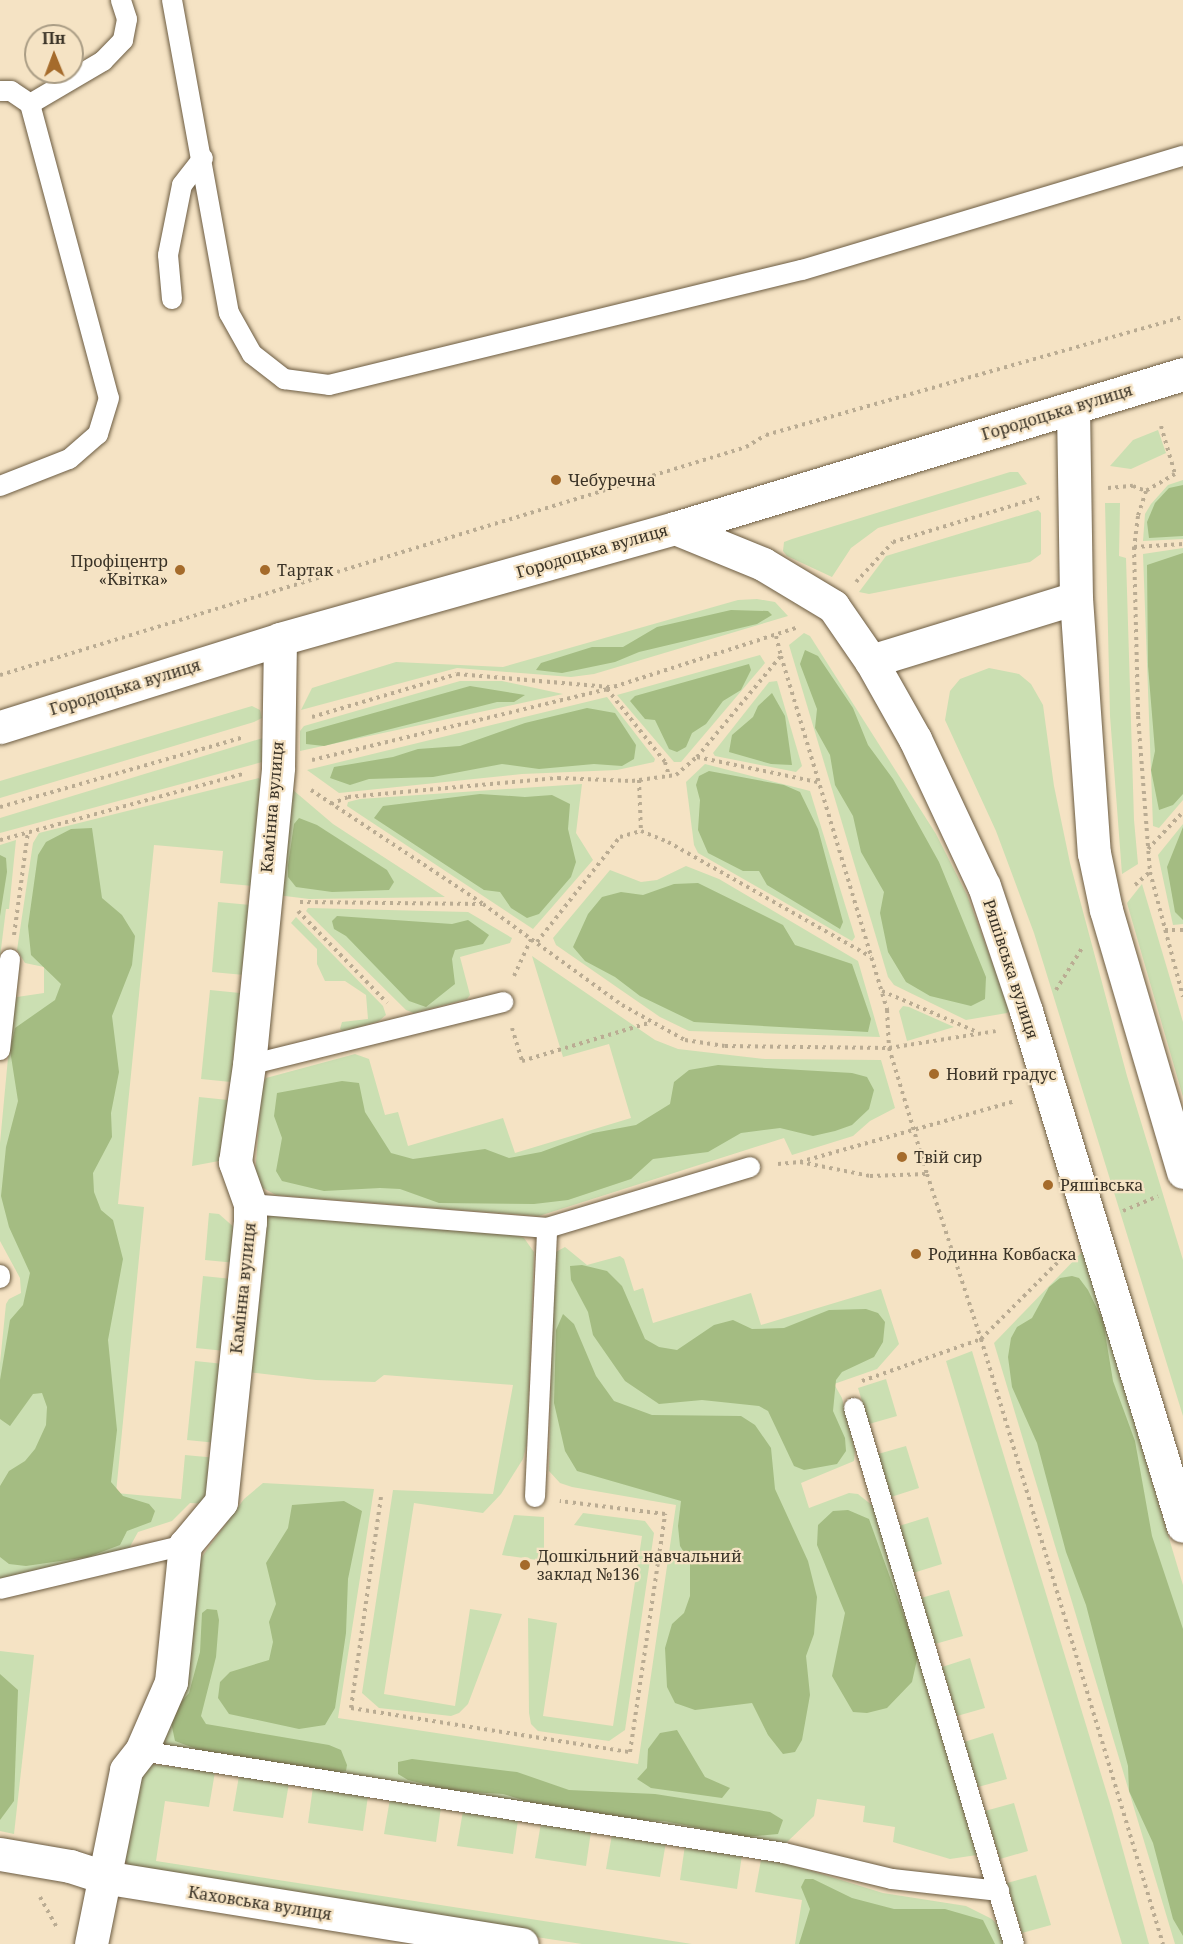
<!DOCTYPE html>
<meta charset="utf-8">
<style>
body{margin:0}
#map{position:relative;width:1183px;height:1944px;overflow:hidden;background:#f5e3c4;font-family:"Noto Serif",serif}
div>[style]{position:absolute}
.green>*{inset:0;background:#cbdfb2}
.forest>*{inset:0;background:#a4bc82}
.path>*{height:4px;margin-top:-2px;transform-origin:0;background:repeating-linear-gradient(90deg,#baac93 0 3px,transparent 0 7.5px)}
.roads{filter:drop-shadow(0 0 2px #6c5c42) drop-shadow(0 0 2px #6c5c42)}
.lane>*{height:20px;margin:-10px;padding:0 10px;transform-origin:10px;border-radius:10px;background:#fff}
.street>*{height:33px;margin:-16.5px;padding:0 16.5px;transform-origin:16.5px;border-radius:16.5px;background:#fff}
.secondary>*{height:33px;margin:-16.5px;padding:0 16.5px;transform-origin:16.5px;border-radius:16.5px;background:#fff}
.primary>*{height:33px;margin:-16.5px;padding:0 16.5px;transform-origin:16.5px;border-radius:16.5px;background:#fff}
.dots>*{width:16px;height:16px;translate:-50% -50%;box-sizing:border-box;border:3px solid #f5e3c4;border-radius:50%}
span{translate:-50% -50%;white-space:nowrap;text-align:center;line-height:1.15;-webkit-text-stroke:4.5px #f5e3c4;paint-order:stroke}
.street-label{font-size:16px;color:#3a3327}
.poi-label{font-size:16px;color:#3a3327}
.left{translate:0 -50%;text-align:left}
.right{translate:-100% -50%;text-align:right}
.north{position:absolute;left:24px;top:24px;width:60px;height:60px;box-sizing:border-box;background:#f5e3c4;border:2px solid #aa9d85;border-radius:50%;rotate:359deg;font-size:16px;font-weight:700;line-height:24px;text-align:center;color:#3a3327}
.north::after{content:'';display:block;margin:auto;width:21px;height:27px;background:#a56b2b;clip-path:polygon(50% 0,100% 100%,50% 72%,0 100%)}
</style>
<div id="map">
<div class="green">
<i style="clip-path:polygon(1158px 430px,1166px 453px,1131px 469px,1110px 466px,1133px 440px)"></i>
<i style="clip-path:polygon(1010px 472px,1018px 472px,1027px 484px,878px 528px,851px 548px,832px 577px,787px 556px,783px 551px,784px 542px,792px 539px)"></i>
<i style="clip-path:polygon(1183px 480px,1183px 539px,1143px 541px,1145px 514px,1151px 504px,1168px 485px)"></i>
<i style="clip-path:polygon(1105px 503px,1120px 503px,1119px 556px,1126px 558px,1134px 820px,1138px 864px,1122px 874px,1110px 716px)"></i>
<i style="clip-path:polygon(1038px 510px,1041px 513px,1041px 554px,1030px 562px,869px 594px,859px 592px,886px 556px)"></i>
<i style="clip-path:polygon(1183px 548px,1183px 800px,1159px 828px,1153px 826px,1143px 554px)"></i>
<i style="clip-path:polygon(757px 599px,775px 602px,788px 616px,594px 674px,571px 677px,457px 668px,301px 710px,312px 688px,396px 662px,503px 667px,738px 600px)"></i>
<i style="clip-path:polygon(804px 633px,810px 636px,936px 834px,967px 895px,1010px 1010px,1007px 1013px,966px 1020px,894px 985px,888px 977px,789px 645px)"></i>
<i style="clip-path:polygon(760px 655px,765px 663px,681px 762px,674px 762px,617px 695px)"></i>
<i style="clip-path:polygon(989px 668px,1019px 674px,1031px 684px,1043px 705px,1054px 786px,1070px 863px,1127px 1076px,1183px 1260px,1183px 1416px,1034px 933px,996px 831px,945px 720px,950px 691px,960px 679px)"></i>
<i style="clip-path:polygon(460px 681px,502px 681px,563px 694px,300px 751px,300px 731px,304px 726px)"></i>
<i style="clip-path:polygon(777px 681px,802px 766px,796px 772px,715px 756px,713px 753px,769px 682px)"></i>
<i style="clip-path:polygon(607px 697px,655px 759px,654px 762px,617px 770px,522px 774px,339px 793px,307px 770px)"></i>
<i style="clip-path:polygon(252px 706px,260px 710px,262px 718px,254px 722px,0 798px,0 781px)"></i>
<i style="clip-path:polygon(266px 737px,262px 762px,0 833px,0 818px)"></i>
<i style="clip-path:polygon(705px 764px,810px 791px,855px 937px,852px 941px,698px 853px,694px 845px,686px 782px)"></i>
<i style="clip-path:polygon(259px 778px,265px 787px,253px 886px,220px 883px,223px 851px,154px 845px,118px 1204px,144px 1207px,116px 1493px,181px 1499px,185px 1455px,217px 1458px,209px 1504px,190px 1503px,172px 1521px,138px 1532px,127px 1552px,7px 1581px,0 1579px,0 1363px,6px 1304px,9px 1299px,21px 1293px,20px 1278px,0 1241px,0 1143px,13px 1005px,17px 997px,44px 993px,44px 967px,25px 963px,17px 950px,33px 843px,39px 833px)"></i>
<i style="clip-path:polygon(286px 784px,333px 824px,445px 897px,309px 899px,277px 895px)"></i>
<i style="clip-path:polygon(582px 784px,576px 833px,593px 860px,533px 929px,347px 806px,348px 802px,360px 799px)"></i>
<i style="clip-path:polygon(1183px 824px,1183px 924px,1173px 925px,1158px 855px)"></i>
<i style="clip-path:polygon(16px 840px,9px 909px,6px 909px,0 957px,0 845px)"></i>
<i style="clip-path:polygon(686px 866px,719px 879px,858px 961px,880px 1037px,689px 1031px,660px 1017px,556px 945px,553px 938px,610px 870px,641px 882px,657px 880px)"></i>
<i style="clip-path:polygon(1142px 884px,1183px 1022px,1183px 1097px,1127px 903px)"></i>
<i style="clip-path:polygon(218px 902px,251px 905px,244px 975px,212px 972px)"></i>
<i style="clip-path:polygon(308px 908px,468px 912px,512px 938px,510px 943px,460px 957px,470px 995px,467px 999px,414px 1013px,406px 1010px,306px 911px)"></i>
<i style="clip-path:polygon(296px 917px,383px 1006px,386px 1015px,379px 1021px,344px 1032px,340px 1029px,342px 1022px,368px 1019px,366px 995px,345px 981px,325px 981px,317px 964px,317px 949px,291px 923px)"></i>
<i style="clip-path:polygon(532px 956px,655px 1040px,678px 1049px,765px 1059px,881px 1060px,895px 1108px,870px 1121px,853px 1136px,792px 1155px,784px 1138px,539px 1216px,276px 1195px,263px 1188px,255px 1174px,262px 1087px,266px 1078px,355px 1054px,369px 1059px,385px 1115px,398px 1112px,408px 1146px,503px 1118px,515px 1153px,631px 1118px,609px 1044px,563px 1057px)"></i>
<i style="clip-path:polygon(210px 990px,240px 993px,231px 1082px,201px 1079px)"></i>
<i style="clip-path:polygon(903px 1006px,909px 1007px,954px 1027px,907px 1041px,899px 1011px)"></i>
<i style="clip-path:polygon(199px 1097px,228px 1100px,219px 1161px,192px 1166px)"></i>
<i style="clip-path:polygon(209px 1213px,219px 1214px,236px 1229px,236px 1263px,205px 1260px)"></i>
<i style="clip-path:polygon(268px 1215px,512px 1234px,524px 1238px,534px 1252px,527px 1443px,523px 1459px,501px 1494px,483px 1513px,414px 1503px,384px 1694px,455px 1706px,470px 1609px,502px 1614px,468px 1704px,459px 1713px,451px 1716px,379px 1708px,362px 1693px,393px 1490px,493px 1494px,513px 1385px,384px 1375px,375px 1382px,316px 1380px,247px 1372px)"></i>
<i style="clip-path:polygon(565px 1247px,587px 1265px,620px 1256px,624px 1259px,634px 1291px,643px 1288px,653px 1323px,751px 1293px,761px 1325px,881px 1289px,899px 1344px,877px 1369px,834px 1384px,842px 1398px,855px 1450px,854px 1461px,801px 1483px,809px 1508px,849px 1493px,858px 1494px,873px 1506px,977px 1844px,977px 1855px,950px 1859px,893px 1842px,895px 1827px,863px 1822px,865px 1806px,817px 1799px,814px 1816px,785px 1844px,169px 1749px,161px 1743px,195px 1572px,201px 1558px,244px 1499px,263px 1483px,374px 1489px,338px 1718px,638px 1764px,676px 1505px,572px 1487px,560px 1483px,549px 1471px,554px 1253px)"></i>
<i style="clip-path:polygon(1083px 1251px,1183px 1585px,1183px 1944px,1175px 1944px,994px 1343px)"></i>
<i style="clip-path:polygon(203px 1276px,232px 1279px,225px 1351px,196px 1348px)"></i>
<i style="clip-path:polygon(972px 1351px,1111px 1807px,1149px 1944px,1122px 1944px,946px 1361px)"></i>
<i style="clip-path:polygon(195px 1361px,224px 1364px,217px 1443px,187px 1440px)"></i>
<i style="clip-path:polygon(886px 1379px,897px 1416px,869px 1424px,858px 1388px)"></i>
<i style="clip-path:polygon(906px 1446px,919px 1488px,891px 1497px,878px 1454px)"></i>
<i style="clip-path:polygon(583px 1513px,645px 1521px,654px 1533px,625px 1730px,609px 1741px,538px 1731px,531px 1724px,529px 1713px,528px 1618px,557px 1623px,543px 1716px,613px 1726px,642px 1536px,574px 1525px)"></i>
<i style="clip-path:polygon(514px 1515px,544px 1517px,544px 1561px,502px 1555px)"></i>
<i style="clip-path:polygon(928px 1517px,942px 1564px,913px 1573px,899px 1526px)"></i>
<i style="clip-path:polygon(949px 1590px,963px 1636px,935px 1644px,921px 1598px)"></i>
<i style="clip-path:polygon(0 1651px,34px 1655px,14px 1834px,0 1831px)"></i>
<i style="clip-path:polygon(970px 1658px,985px 1708px,957px 1716px,942px 1667px)"></i>
<i style="clip-path:polygon(993px 1733px,1007px 1779px,978px 1787px,964px 1742px)"></i>
<i style="clip-path:polygon(151px 1764px,215px 1772px,209px 1807px,165px 1801px,156px 1861px,692px 1944px,582px 1944px,250px 1893px,130px 1869px,124px 1858px,129px 1792px)"></i>
<i style="clip-path:polygon(239px 1776px,289px 1783px,283px 1818px,233px 1811px)"></i>
<i style="clip-path:polygon(313px 1787px,368px 1796px,363px 1831px,308px 1823px)"></i>
<i style="clip-path:polygon(390px 1799px,441px 1807px,436px 1842px,384px 1834px)"></i>
<i style="clip-path:polygon(1014px 1803px,1028px 1851px,1000px 1859px,985px 1811px)"></i>
<i style="clip-path:polygon(463px 1811px,518px 1820px,513px 1854px,457px 1846px)"></i>
<i style="clip-path:polygon(541px 1823px,591px 1831px,586px 1866px,535px 1858px)"></i>
<i style="clip-path:polygon(612px 1834px,666px 1842px,660px 1877px,606px 1869px)"></i>
<i style="clip-path:polygon(685px 1845px,742px 1855px,737px 1889px,680px 1880px)"></i>
<i style="clip-path:polygon(761px 1860px,789px 1864px,883px 1893px,966px 1906px,992px 1919px,1000px 1928px,1005px 1944px,795px 1944px,802px 1900px,755px 1892px)"></i>
<i style="clip-path:polygon(1036px 1875px,1051px 1925px,1022px 1933px,1007px 1883px)"></i>
</div>
<div class="forest">
<i style="clip-path:polygon(1183px 485px,1183px 536px,1149px 538px,1147px 522px,1155px 503px,1169px 488px)"></i>
<i style="clip-path:polygon(1183px 553px,1183px 794px,1173px 805px,1159px 810px,1151px 770px,1155px 751px,1148px 666px,1147px 565px)"></i>
<i style="clip-path:polygon(731px 610px,768px 611px,772px 615px,757px 624px,639px 652px,615px 662px,562px 673px,536px 670px,541px 663px,592px 647px,623px 647px,657px 627px)"></i>
<i style="clip-path:polygon(805px 650px,818px 656px,853px 708px,868px 745px,893px 779px,939px 862px,986px 977px,985px 999px,971px 1006px,930px 996px,906px 982px,888px 952px,880px 913px,884px 892px,861px 852px,853px 816px,835px 785px,830px 755px,815px 728px,817px 709px,800px 664px)"></i>
<i style="clip-path:polygon(749px 664px,751px 670px,741px 690px,723px 701px,706px 724px,692px 733px,686px 747px,677px 752px,669px 749px,655px 720px,645px 719px,630px 701px,635px 696px)"></i>
<i style="clip-path:polygon(470px 686px,525px 695px,514px 702px,497px 702px,324px 746px,306px 744px,306px 732px)"></i>
<i style="clip-path:polygon(772px 693px,785px 716px,792px 765px,771px 764px,729px 752px,732px 735px,753px 717px,758px 706px)"></i>
<i style="clip-path:polygon(587px 708px,615px 713px,636px 745px,634px 759px,622px 766px,594px 764px,539px 769px,502px 764px,433px 777px,369px 779px,350px 785px,330px 778px,334px 767px,393px 757px,418px 749px,460px 746px,525px 723px)"></i>
<i style="clip-path:polygon(709px 771px,784px 785px,800px 792px,818px 829px,843px 922px,840px 929px,767px 885px,759px 871px,743px 871px,708px 853px,698px 830px,700px 800px,696px 785px,699px 776px)"></i>
<i style="clip-path:polygon(480px 794px,525px 797px,552px 795px,570px 804px,568px 829px,576px 862px,571px 877px,539px 914px,527px 918px,511px 908px,500px 892px,484px 890px,374px 818px,383px 806px)"></i>
<i style="clip-path:polygon(299px 818px,317px 825px,387px 870px,394px 882px,389px 890px,332px 892px,296px 887px,288px 877px,288px 865px,294px 824px)"></i>
<i style="clip-path:polygon(1183px 827px,1183px 920px,1175px 912px,1167px 867px)"></i>
<i style="clip-path:polygon(92px 828px,102px 898px,122px 915px,135px 936px,132px 965px,112px 1016px,119px 1072px,111px 1113px,112px 1137px,93px 1173px,94px 1192px,101px 1210px,113px 1220px,123px 1259px,108px 1340px,117px 1430px,111px 1482px,123px 1496px,149px 1504px,155px 1511px,151px 1522px,127px 1531px,120px 1545px,88px 1557px,26px 1566px,9px 1564px,0 1557px,0 1486px,9px 1471px,25px 1461px,35px 1449px,46px 1425px,47px 1407px,42px 1393px,33px 1394px,10px 1426px,0 1419px,0 1380px,10px 1320px,23px 1305px,30px 1273px,9px 1227px,1px 1196px,6px 1147px,18px 1101px,10px 1050px,15px 1028px,55px 1000px,61px 984px,31px 955px,28px 926px,38px 855px,46px 842px,71px 829px)"></i>
<i style="clip-path:polygon(0 855px,6px 858px,7px 872px,0 916px)"></i>
<i style="clip-path:polygon(698px 883px,783px 925px,795px 945px,852px 964px,871px 1019px,868px 1032px,694px 1022px,640px 996px,615px 977px,585px 961px,573px 947px,588px 914px,602px 897px,621px 892px,643px 895px,674px 884px)"></i>
<i style="clip-path:polygon(337px 916px,452px 924px,468px 920px,489px 935px,483px 944px,455px 950px,452px 959px,455px 984px,426px 1007px,409px 1001px,346px 936px,334px 929px,332px 921px)"></i>
<i style="clip-path:polygon(718px 1065px,852px 1073px,867px 1077px,874px 1090px,869px 1109px,852px 1125px,835px 1131px,813px 1136px,780px 1128px,741px 1133px,708px 1152px,653px 1159px,631px 1179px,568px 1200px,534px 1204px,439px 1203px,400px 1189px,380px 1188px,324px 1191px,282px 1181px,276px 1171px,282px 1138px,274px 1116px,277px 1093px,342px 1081px,359px 1083px,365px 1112px,391px 1153px,413px 1159px,485px 1149px,509px 1158px,541px 1152px,593px 1133px,636px 1125px,670px 1104px,674px 1082px,689px 1070px)"></i>
<i style="clip-path:polygon(582px 1265px,607px 1271px,622px 1286px,645px 1339px,659px 1347px,677px 1350px,714px 1325px,733px 1320px,752px 1329px,784px 1328px,829px 1310px,866px 1309px,878px 1313px,885px 1322px,883px 1342px,874px 1357px,842px 1372px,836px 1380px,833px 1411px,845px 1438px,846px 1451px,837px 1464px,804px 1470px,794px 1466px,768px 1411px,759px 1406px,702px 1400px,659px 1404px,625px 1381px,593px 1335px,588px 1312px,571px 1280px,570px 1266px)"></i>
<i style="clip-path:polygon(1072px 1276px,1079px 1278px,1088px 1290px,1103px 1321px,1113px 1381px,1135px 1441px,1152px 1536px,1183px 1629px,1183px 1936px,1173px 1919px,1153px 1843px,1129px 1791px,1128px 1766px,1086px 1605px,1066px 1552px,1037px 1443px,1012px 1387px,1008px 1357px,1011px 1338px,1017px 1327px,1032px 1318px,1049px 1287px,1060px 1278px)"></i>
<i style="clip-path:polygon(563px 1314px,574px 1324px,596px 1376px,614px 1401px,652px 1415px,741px 1416px,755px 1425px,771px 1448px,775px 1489px,808px 1561px,817px 1597px,814px 1634px,806px 1656px,810px 1695px,802px 1740px,795px 1752px,783px 1754px,768px 1735px,752px 1703px,695px 1710px,675px 1703px,667px 1687px,665px 1648px,672px 1624px,684px 1613px,690px 1596px,690px 1562px,680px 1546px,678px 1526px,681px 1501px,577px 1471px,565px 1451px,554px 1403px,556px 1330px)"></i>
<i style="clip-path:polygon(344px 1501px,362px 1511px,348px 1579px,346px 1633px,335px 1708px,325px 1725px,299px 1729px,229px 1714px,218px 1698px,220px 1682px,230px 1672px,269px 1660px,273px 1642px,269px 1622px,276px 1604px,266px 1563px,288px 1528px,292px 1505px)"></i>
<i style="clip-path:polygon(848px 1510px,869px 1519px,918px 1655px,912px 1682px,887px 1708px,867px 1713px,853px 1712px,832px 1676px,845px 1613px,817px 1545px,818px 1525px,833px 1511px)"></i>
<i style="clip-path:polygon(207px 1609px,217px 1610px,219px 1620px,216px 1657px,201px 1716px,206px 1724px,329px 1745px,341px 1750px,347px 1765px,346px 1771px,333px 1773px,210px 1754px,175px 1741px,171px 1722px,176px 1708px,189px 1693px,200px 1652px,202px 1613px)"></i>
<i style="clip-path:polygon(0 1674px,18px 1690px,14px 1801px,0 1820px)"></i>
<i style="clip-path:polygon(677px 1730px,705px 1777px,730px 1788px,722px 1798px,651px 1788px,637px 1779px,647px 1768px,648px 1749px,660px 1733px)"></i>
<i style="clip-path:polygon(412px 1759px,517px 1772px,569px 1790px,655px 1794px,770px 1812px,783px 1820px,778px 1834px,744px 1837px,664px 1821px,634px 1820px,543px 1806px,503px 1794px,454px 1791px,408px 1780px,398px 1774px,398px 1762px)"></i>
<i style="clip-path:polygon(805px 1879px,813px 1879px,852px 1898px,894px 1909px,945px 1909px,983px 1920px,995px 1944px,799px 1944px,810px 1909px,801px 1887px)"></i>
</div>
<div class="path">
<i style="left:1161px;top:426px;width:50px;rotate:73.7deg"></i>
<i style="left:1175px;top:474px;width:34px;rotate:150deg"></i>
<i style="left:1146px;top:491px;width:26px;rotate:108deg"></i>
<i style="left:1138px;top:516px;width:31px;rotate:97deg"></i>
<i style="left:1134px;top:547px;width:169px;rotate:88.6deg"></i>
<i style="left:1138px;top:716px;width:156px;rotate:85.6deg"></i>
<i style="left:1150px;top:872px;width:129px;rotate:75.2deg"></i>
<i style="left:1108px;top:488px;width:25px;rotate:-5deg"></i>
<i style="left:1133px;top:486px;width:14px;rotate:21deg"></i>
<i style="left:1134px;top:547px;width:49px;rotate:-3.5deg"></i>
<i style="left:856px;top:582px;width:54px;rotate:-47.2deg"></i>
<i style="left:893px;top:542px;width:155px;rotate:-16.9deg"></i>
<i style="left:776px;top:636px;width:21px;rotate:76deg"></i>
<i style="left:0;top:675px;width:780px;rotate:-16.99deg"></i>
<i style="left:746px;top:447px;width:23px;rotate:-31deg"></i>
<i style="left:766px;top:435px;width:433px;rotate:-15.8deg"></i>
<i style="left:607px;top:689px;width:93px;rotate:51.5deg"></i>
<i style="left:665px;top:762px;width:15px;rotate:74deg"></i>
<i style="left:312px;top:717px;width:151px;rotate:-16.5deg"></i>
<i style="left:457px;top:674px;width:153px;rotate:4.9deg"></i>
<i style="left:697px;top:757px;width:123px;rotate:11.8deg"></i>
<i style="left:312px;top:760px;width:303px;rotate:-13.5deg"></i>
<i style="left:607px;top:689px;width:202px;rotate:-17.9deg"></i>
<i style="left:639px;top:780px;width:51px;rotate:87.8deg"></i>
<i style="left:311px;top:790px;width:206px;rotate:33.5deg"></i>
<i style="left:483px;top:904px;width:172px;rotate:36deg"></i>
<i style="left:622px;top:1005px;width:72px;rotate:29.1deg"></i>
<i style="left:685px;top:1040px;width:40px;rotate:8.5deg"></i>
<i style="left:725px;top:1046px;width:164px;rotate:0.7deg"></i>
<i style="left:889px;top:1048px;width:108px;rotate:-9deg"></i>
<i style="left:331px;top:804px;width:18px;rotate:-22deg"></i>
<i style="left:348px;top:797px;width:211px;rotate:-5.2deg"></i>
<i style="left:558px;top:778px;width:74px;rotate:2.3deg"></i>
<i style="left:632px;top:781px;width:44px;rotate:-7.8deg"></i>
<i style="left:676px;top:775px;width:28px;rotate:-41deg"></i>
<i style="left:697px;top:757px;width:131px;rotate:-50.3deg"></i>
<i style="left:781px;top:656px;width:370px;rotate:73.3deg"></i>
<i style="left:887px;top:1010px;width:38px;rotate:87deg"></i>
<i style="left:889px;top:1048px;width:132px;rotate:73.2deg"></i>
<i style="left:0;top:807px;width:254px;rotate:-16deg"></i>
<i style="left:0;top:840px;width:252px;rotate:-15.2deg"></i>
<i style="left:1148px;top:849px;width:51px;rotate:-46.6deg"></i>
<i style="left:1135px;top:885px;width:20px;rotate:-41deg"></i>
<i style="left:300px;top:902px;width:182px;rotate:0.6deg"></i>
<i style="left:298px;top:911px;width:128px;rotate:45.9deg"></i>
<i style="left:1165px;top:930px;width:18px"></i>
<i style="left:14px;top:935px;width:105px;rotate:-82.3deg"></i>
<i style="left:537px;top:942px;width:134px;rotate:-51.7deg"></i>
<i style="left:620px;top:837px;width:22px;rotate:-16deg"></i>
<i style="left:641px;top:831px;width:29px;rotate:22deg"></i>
<i style="left:668px;top:842px;width:233px;rotate:29.5deg"></i>
<i style="left:514px;top:976px;width:41px;rotate:-65.3deg"></i>
<i style="left:1056px;top:990px;width:49px;rotate:-58.2deg"></i>
<i style="left:882px;top:991px;width:103px;rotate:23.3deg"></i>
<i style="left:512px;top:1028px;width:34px;rotate:73deg"></i>
<i style="left:522px;top:1061px;width:133px;rotate:-16.7deg"></i>
<i style="left:800px;top:1162px;width:71px;rotate:11.3deg"></i>
<i style="left:870px;top:1176px;width:57px;rotate:-2deg"></i>
<i style="left:927px;top:1174px;width:174px;rotate:71.9deg"></i>
<i style="left:981px;top:1339px;width:632px;rotate:73.26deg"></i>
<i style="left:778px;top:1164px;width:22px;rotate:-5deg"></i>
<i style="left:800px;top:1162px;width:224px;rotate:-15.8deg"></i>
<i style="left:1123px;top:1211px;width:38px;rotate:-23deg"></i>
<i style="left:862px;top:1381px;width:126px;rotate:-19.4deg"></i>
<i style="left:981px;top:1339px;width:117px;rotate:-45deg"></i>
<i style="left:381px;top:1497px;width:213px;rotate:98.1deg"></i>
<i style="left:351px;top:1708px;width:282px;rotate:9deg"></i>
<i style="left:630px;top:1752px;width:241px;rotate:-81.6deg"></i>
<i style="left:665px;top:1514px;width:106px;rotate:-172.9deg"></i>
<i style="left:40px;top:1897px;width:37px;rotate:61deg"></i>
</div>
<div class="roads">
<div class="lane">
<i style="left:172px;top:0;width:318px;rotate:79.7deg"></i>
<i style="left:229px;top:313px;width:47px;rotate:60.7deg"></i>
<i style="left:252px;top:354px;width:41px;rotate:38deg"></i>
<i style="left:284px;top:379px;width:45px;rotate:7.6deg"></i>
<i style="left:329px;top:385px;width:487px;rotate:-13.7deg"></i>
<i style="left:802px;top:270px;width:398px;rotate:-16.7deg"></i>
<i style="left:0;top:91px;width:11px"></i>
<i style="left:11px;top:91px;width:23px;rotate:34deg"></i>
<i style="left:30px;top:104px;width:304px;rotate:75deg"></i>
<i style="left:109px;top:398px;width:38px;rotate:107deg"></i>
<i style="left:98px;top:434px;width:38px;rotate:139deg"></i>
<i style="left:69px;top:459px;width:74px;rotate:158.6deg"></i>
<i style="left:30px;top:104px;width:85px;rotate:-30.5deg"></i>
<i style="left:103px;top:61px;width:29px;rotate:-46deg"></i>
<i style="left:123px;top:40px;width:21px;rotate:-79deg"></i>
<i style="left:127px;top:19px;width:20px;rotate:-108deg"></i>
<i style="left:172px;top:299px;width:44px;rotate:-95.2deg"></i>
<i style="left:168px;top:255px;width:71px;rotate:-78.7deg"></i>
<i style="left:182px;top:185px;width:34px;rotate:-52deg"></i>
<i style="left:0;top:1050px;width:91px;rotate:-83.7deg"></i>
<i style="left:249px;top:1065px;width:262px;rotate:-13.9deg"></i>
<i style="left:250px;top:1204px;width:298px;rotate:4.6deg"></i>
<i style="left:547px;top:1228px;width:212px;rotate:-16.7deg"></i>
<i style="left:0;top:1275px;width:3px;rotate:90deg"></i>
<i style="left:854px;top:1408px;width:559px;rotate:73.38deg"></i>
<i style="left:535px;top:1497px;width:269px;rotate:-87.4deg"></i>
<i style="left:0;top:1589px;width:190px;rotate:-13.4deg"></i>
<i style="left:141px;top:1751px;width:651px;rotate:9.01deg"></i>
<i style="left:784px;top:1853px;width:111px;rotate:13.5deg"></i>
<i style="left:892px;top:1879px;width:108px;rotate:6.4deg"></i>
</div>
<div class="street">
<i style="left:0;top:1854px;width:71px;rotate:9.7deg"></i>
<i style="left:70px;top:1866px;width:35px;rotate:18deg"></i>
<i style="left:103px;top:1877px;width:424px;rotate:9.1deg"></i>
<i style="left:91px;top:1944px;width:177px;rotate:-78.6deg"></i>
<i style="left:126px;top:1770px;width:24px;rotate:-52deg"></i>
<i style="left:141px;top:1751px;width:75px;rotate:-66.5deg"></i>
<i style="left:171px;top:1682px;width:138px;rotate:-84.2deg"></i>
<i style="left:185px;top:1545px;width:56px;rotate:-50.1deg"></i>
<i style="left:221px;top:1502px;width:281px;rotate:-84.1deg"></i>
<i style="left:250px;top:1222px;width:18px;rotate:-90deg"></i>
<i style="left:250px;top:1204px;width:45px;rotate:-109.7deg"></i>
<i style="left:235px;top:1162px;width:98px;rotate:-81.8deg"></i>
<i style="left:249px;top:1065px;width:299px;rotate:-84.4deg"></i>
<i style="left:278px;top:767px;width:128px;rotate:-89.1deg"></i>
</div>
<div class="secondary">
<i style="left:1073px;top:408px;width:190px;rotate:89.1deg"></i>
<i style="left:1076px;top:598px;width:256px;rotate:86deg"></i>
<i style="left:1094px;top:853px;width:58px;rotate:78.1deg"></i>
<i style="left:1106px;top:910px;width:273px;rotate:73.6deg"></i>
<i style="left:675px;top:528px;width:95px;rotate:22.2deg"></i>
<i style="left:763px;top:564px;width:82px;rotate:31deg"></i>
<i style="left:833px;top:606px;width:67px;rotate:55.4deg"></i>
<i style="left:871px;top:661px;width:90px;rotate:60.6deg"></i>
<i style="left:915px;top:739px;width:162px;rotate:64.9deg"></i>
<i style="left:984px;top:886px;width:132px;rotate:71.4deg"></i>
<i style="left:1026px;top:1011px;width:538px;rotate:73.05deg"></i>
<i style="left:871px;top:661px;width:214px;rotate:-17.1deg"></i>
</div>
<div class="primary">
<i style="left:0;top:727px;width:294px;rotate:-17.4deg"></i>
<i style="left:280px;top:639px;width:410px;rotate:-15.7deg"></i>
<i style="left:675px;top:528px;width:531px;rotate:-16.86deg"></i>
</div>
</div>
<div class="dots">
<i style="left:556px;top:480px;background:#a56b2b"></i>
<i style="left:180px;top:570px;background:#a56b2b"></i>
<i style="left:265px;top:570px;background:#a56b2b"></i>
<i style="left:934px;top:1074px;background:#a56b2b"></i>
<i style="left:902px;top:1157px;background:#a56b2b"></i>
<i style="left:1048px;top:1185px;background:#a56b2b"></i>
<i style="left:916px;top:1254px;background:#a56b2b"></i>
<i style="left:525px;top:1565px;background:#a56b2b"></i>
</div>
<div class="street-label">
<span style="left:1057px;top:412px;rotate:-17deg">Городоцька вулиця</span>
<span style="left:592px;top:551px;rotate:-16deg">Городоцька вулиця</span>
<span style="left:125px;top:687px;rotate:-17deg">Городоцька вулиця</span>
<span style="left:272px;top:807px;rotate:-85deg">Камінна вулиця</span>
<span style="left:1011px;top:969px;rotate:72deg">Ряшівська вулиця</span>
<span style="left:243px;top:1288px;rotate:-84deg">Камінна вулиця</span>
<span style="left:260px;top:1903px;rotate:9deg">Каховська вулиця</span>
</div>
<div class="poi-label">
<span class="left" style="left:568px;top:480px">Чебуречна</span>
<span class="right" style="left:168px;top:570px">Профіцентр<br>«Квітка»</span>
<span class="left" style="left:277px;top:570px">Тартак</span>
<span class="left" style="left:946px;top:1074px">Новий градус</span>
<span class="left" style="left:914px;top:1157px">Твій сир</span>
<span class="left" style="left:1060px;top:1185px">Ряшівська</span>
<span class="left" style="left:928px;top:1254px">Родинна Ковбаска</span>
<span class="left" style="left:537px;top:1565px">Дошкільний навчальний<br>заклад №136</span>
</div>
<div class="north">Пн</div>
</div>
